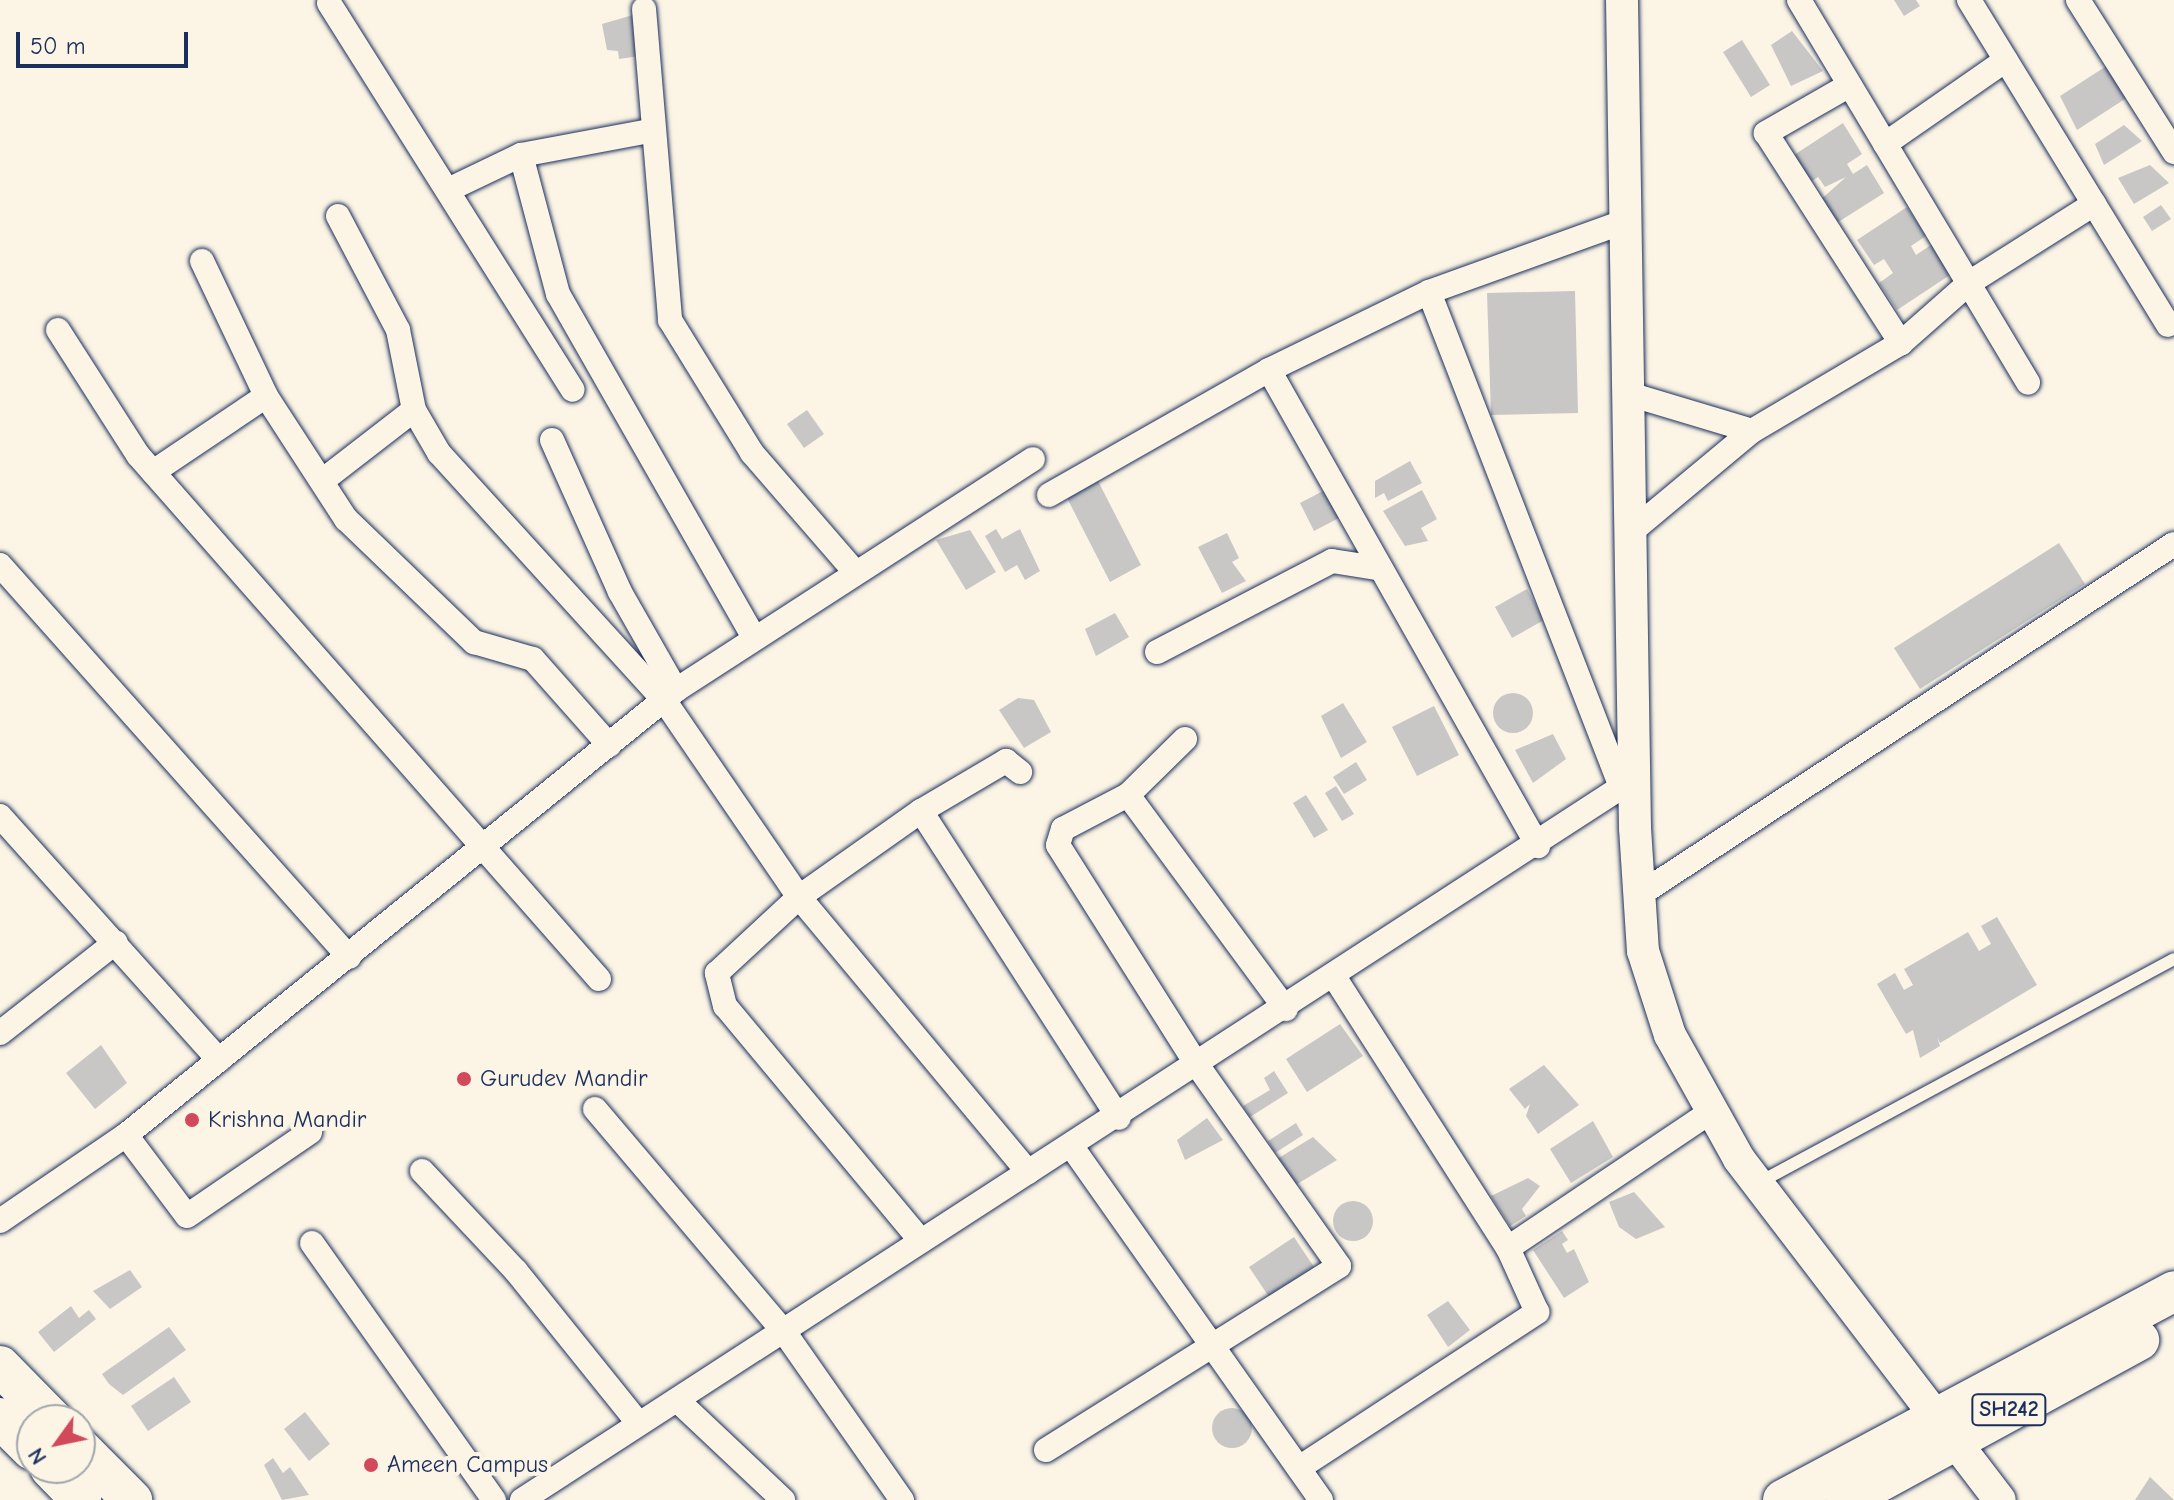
<!DOCTYPE html>
<style>
body{margin:0}
#map{position:relative;width:2174px;height:1500px;overflow:hidden;background:#fcf5e5;font-family:"Comic Neue",sans-serif}
div>[style]{position:absolute}
.building>*{inset:0;background:#c8c7c6}
.round{border-radius:50%}
.roads{filter:drop-shadow(0 0 2px #1b2f5e) drop-shadow(0 0 2px #1b2f5e)}
.service>*{height:12px;margin:-6px;padding:0 6px;transform-origin:6px;border-radius:6px;background:#fcf5e5}
.minor>*{height:24px;margin:-12px;padding:0 12px;transform-origin:12px;border-radius:12px;background:#fcf5e5}
.tertiary>*{height:32px;margin:-16px;padding:0 16px;transform-origin:16px;border-radius:16px;background:#fcf5e5}
.primary>*{height:40px;margin:-20px;padding:0 20px;transform-origin:20px;border-radius:20px;background:#fcf5e5}
.dots>*{width:22px;height:22px;translate:-50% -50%;box-sizing:border-box;border:4px solid #fcf5e5;border-radius:50%}
span{translate:-50% -50%;white-space:nowrap;text-align:center;line-height:1.15;-webkit-text-stroke:8px #fcf5e5;paint-order:stroke}
.shield-label span{padding:2px 6px;background:#fcf5e5;border:2px solid;border-radius:6px;-webkit-text-stroke-width:0}
.shield-label{font-size:22px;color:#1b2f5e;font-weight:700}
.poi-label{font-size:24px;color:#1b2f5e}
.left{translate:0 -50%;text-align:left}
.north{position:absolute;left:16px;top:1404px;width:80px;height:80px;box-sizing:border-box;background:#fcf5e5;border:2px solid #a2a6af;border-radius:50%;rotate:237deg;font-size:22px;font-weight:700;line-height:32px;text-align:center;color:#1b2f5e}
.north::after{content:'';display:block;margin:auto;width:28px;height:36px;background:#d1495b;clip-path:polygon(50% 0,100% 100%,50% 72%,0 100%)}
.scale{position:absolute;left:16px;top:32px;width:172px;height:36px;box-sizing:border-box;border:4px solid #1b2f5e;border-top:0;padding-left:10px;font-size:24px;line-height:28px;white-space:nowrap;color:#1b2f5e;-webkit-text-stroke:6px #fcf5e5;paint-order:stroke}
</style>
<div id="map">
<div class="building">
<i style="clip-path:polygon(1894px 0,1916px 0,1920px 6px,1904px 16px)"></i>
<i style="clip-path:polygon(633px 15px,640px 56px,619px 59px,618px 51px,607px 50px,602px 24px)"></i>
<i style="clip-path:polygon(1792px 31px,1823px 71px,1791px 86px,1771px 45px)"></i>
<i style="clip-path:polygon(1742px 40px,1770px 85px,1751px 97px,1723px 52px)"></i>
<i style="clip-path:polygon(2108px 65px,2128px 97px,2077px 130px,2060px 96px)"></i>
<i style="clip-path:polygon(1843px 123px,1862px 154px,1847px 164px,1853px 174px,1867px 165px,1884px 193px,1832px 226px,1817px 203px,1846px 177px,1825px 187px,1818px 177px,1808px 184px,1791px 157px)"></i>
<i style="clip-path:polygon(2124px 125px,2142px 141px,2104px 165px,2095px 144px)"></i>
<i style="clip-path:polygon(2150px 165px,2169px 183px,2134px 204px,2118px 178px)"></i>
<i style="clip-path:polygon(2161px 205px,2171px 219px,2152px 231px,2143px 217px)"></i>
<i style="clip-path:polygon(1907px 207px,1926px 236px,1911px 246px,1916px 255px,1931px 245px,1950px 275px,1897px 310px,1879px 283px,1893px 273px,1884px 259px,1874px 265px,1857px 240px)"></i>
<i style="clip-path:polygon(1575px 291px,1578px 413px,1491px 415px,1487px 293px)"></i>
<i style="clip-path:polygon(807px 410px,824px 434px,804px 448px,787px 424px)"></i>
<i style="clip-path:polygon(1410px 461px,1422px 483px,1388px 501px,1384px 493px,1375px 498px,1375px 481px)"></i>
<i style="clip-path:polygon(1097px 479px,1141px 565px,1110px 582px,1066px 496px)"></i>
<i style="clip-path:polygon(1325px 490px,1339px 518px,1314px 531px,1300px 503px)"></i>
<i style="clip-path:polygon(1422px 490px,1437px 519px,1421px 528px,1428px 541px,1405px 546px,1383px 511px)"></i>
<i style="clip-path:polygon(996px 529px,1002px 539px,1020px 529px,1040px 571px,1025px 580px,1017px 565px,1005px 572px,985px 536px)"></i>
<i style="clip-path:polygon(970px 530px,996px 572px,966px 590px,936px 540px)"></i>
<i style="clip-path:polygon(1227px 533px,1239px 558px,1232px 562px,1246px 581px,1222px 593px,1198px 547px)"></i>
<i style="clip-path:polygon(2059px 543px,2085px 584px,1920px 689px,1894px 648px)"></i>
<i style="clip-path:polygon(1527px 589px,1544px 620px,1512px 638px,1495px 607px)"></i>
<i style="clip-path:polygon(1115px 613px,1129px 637px,1096px 656px,1085px 629px)"></i>
<i class="round" style="left:1493px;top:693px;width:40px;height:40px"></i>
<i style="clip-path:polygon(1018px 698px,1034px 700px,1051px 732px,1024px 748px,999px 710px)"></i>
<i style="clip-path:polygon(1343px 703px,1367px 742px,1341px 758px,1321px 716px)"></i>
<i style="clip-path:polygon(1434px 706px,1459px 755px,1417px 776px,1392px 727px)"></i>
<i style="clip-path:polygon(1553px 734px,1566px 759px,1533px 783px,1515px 750px)"></i>
<i style="clip-path:polygon(1356px 762px,1367px 780px,1344px 794px,1333px 777px)"></i>
<i style="clip-path:polygon(1336px 786px,1354px 814px,1342px 821px,1325px 793px)"></i>
<i style="clip-path:polygon(1306px 795px,1328px 830px,1314px 838px,1293px 803px)"></i>
<i style="clip-path:polygon(1997px 917px,2037px 985px,1940px 1043px,1937px 1037px,1940px 1046px,1920px 1058px,1913px 1030px,1906px 1034px,1877px 984px,1895px 973px,1904px 990px,1913px 985px,1904px 969px,1968px 932px,1979px 951px,1991px 944px,1981px 926px)"></i>
<i style="clip-path:polygon(1340px 1024px,1363px 1056px,1307px 1092px,1286px 1059px)"></i>
<i style="clip-path:polygon(101px 1045px,127px 1083px,95px 1109px,66px 1073px)"></i>
<i style="clip-path:polygon(1544px 1065px,1579px 1105px,1538px 1134px,1526px 1116px,1530px 1104px,1525px 1109px,1509px 1089px)"></i>
<i style="clip-path:polygon(1274px 1071px,1288px 1093px,1250px 1117px,1243px 1106px,1270px 1090px,1264px 1078px)"></i>
<i style="clip-path:polygon(1207px 1118px,1223px 1140px,1185px 1160px,1177px 1140px)"></i>
<i style="clip-path:polygon(1593px 1121px,1613px 1157px,1571px 1183px,1550px 1149px)"></i>
<i style="clip-path:polygon(1296px 1123px,1303px 1135px,1275px 1153px,1268px 1141px)"></i>
<i style="clip-path:polygon(1313px 1137px,1337px 1160px,1294px 1186px,1277px 1159px)"></i>
<i style="clip-path:polygon(1528px 1178px,1540px 1186px,1522px 1209px,1526px 1216px,1510px 1226px,1491px 1196px)"></i>
<i style="clip-path:polygon(1634px 1192px,1665px 1227px,1636px 1239px,1619px 1227px,1609px 1202px)"></i>
<i class="round" style="left:1333px;top:1201px;width:40px;height:40px"></i>
<i style="clip-path:polygon(1562px 1231px,1568px 1240px,1562px 1244px,1567px 1253px,1574px 1249px,1589px 1282px,1564px 1298px,1533px 1250px)"></i>
<i style="clip-path:polygon(1294px 1237px,1314px 1267px,1269px 1297px,1249px 1267px)"></i>
<i style="clip-path:polygon(130px 1270px,142px 1287px,110px 1309px,93px 1291px)"></i>
<i style="clip-path:polygon(1448px 1301px,1470px 1330px,1448px 1347px,1427px 1315px)"></i>
<i style="clip-path:polygon(71px 1306px,79px 1318px,89px 1310px,96px 1319px,54px 1352px,38px 1332px)"></i>
<i style="clip-path:polygon(169px 1327px,186px 1350px,123px 1395px,109px 1384px,102px 1374px)"></i>
<i style="clip-path:polygon(174px 1377px,191px 1402px,148px 1431px,131px 1406px)"></i>
<i class="round" style="left:1212px;top:1408px;width:40px;height:40px"></i>
<i style="clip-path:polygon(305px 1412px,330px 1444px,309px 1461px,284px 1429px)"></i>
<i style="clip-path:polygon(273px 1458px,283px 1473px,290px 1467px,309px 1495px,282px 1500px,264px 1465px)"></i>
<i style="clip-path:polygon(2150px 1477px,2174px 1500px,2135px 1500px)"></i>
</div>
<div class="roads">
<div class="service">
<i style="left:1760px;top:1182px;width:470px;rotate:-28.3deg"></i>
</div>
<div class="minor">
<i style="left:1799px;top:0;width:446px;rotate:59.1deg"></i>
<i style="left:1969px;top:0;width:381px;rotate:58.5deg"></i>
<i style="left:2078px;top:0;width:180px;rotate:57.7deg"></i>
<i style="left:329px;top:3px;width:457px;rotate:57.8deg"></i>
<i style="left:644px;top:9px;width:312px;rotate:85.2deg"></i>
<i style="left:670px;top:320px;width:156px;rotate:58.3deg"></i>
<i style="left:752px;top:453px;width:157px;rotate:49.1deg"></i>
<i style="left:1848px;top:86px;width:95px;rotate:150.2deg"></i>
<i style="left:1766px;top:133px;width:250px;rotate:57.3deg"></i>
<i style="left:1885px;top:144px;width:147px;rotate:-34.8deg"></i>
<i style="left:521px;top:155px;width:144px;rotate:75.1deg"></i>
<i style="left:558px;top:294px;width:396px;rotate:60.3deg"></i>
<i style="left:450px;top:189px;width:79px;rotate:-25.6deg"></i>
<i style="left:521px;top:155px;width:135px;rotate:-10.6deg"></i>
<i style="left:338px;top:216px;width:129px;rotate:62.2deg"></i>
<i style="left:398px;top:330px;width:82px;rotate:78.7deg"></i>
<i style="left:414px;top:410px;width:50px;rotate:59.8deg"></i>
<i style="left:439px;top:453px;width:334px;rotate:47.7deg"></i>
<i style="left:664px;top:700px;width:239px;rotate:55.6deg"></i>
<i style="left:799px;top:897px;width:358px;rotate:50.2deg"></i>
<i style="left:202px;top:261px;width:149px;rotate:64.6deg"></i>
<i style="left:266px;top:396px;width:147px;rotate:57deg"></i>
<i style="left:346px;top:519px;width:178px;rotate:43.9deg"></i>
<i style="left:474px;top:642px;width:61px;rotate:16.1deg"></i>
<i style="left:533px;top:659px;width:115px;rotate:48.5deg"></i>
<i style="left:1429px;top:292px;width:531px;rotate:68.8deg"></i>
<i style="left:58px;top:330px;width:148px;rotate:57.4deg"></i>
<i style="left:138px;top:455px;width:698px;rotate:48.66deg"></i>
<i style="left:1269px;top:370px;width:547px;rotate:60.53deg"></i>
<i style="left:1629px;top:394px;width:128px;rotate:16.7deg"></i>
<i style="left:552px;top:440px;width:167px;rotate:65.9deg"></i>
<i style="left:620px;top:592px;width:113px;rotate:60.3deg"></i>
<i style="left:153px;top:472px;width:136px;rotate:-33.9deg"></i>
<i style="left:322px;top:481px;width:116px;rotate:-37.7deg"></i>
<i style="left:1049px;top:495px;width:253px;rotate:-29.6deg"></i>
<i style="left:1269px;top:370px;width:178px;rotate:-26deg"></i>
<i style="left:1429px;top:292px;width:209px;rotate:-19.8deg"></i>
<i style="left:1632px;top:531px;width:156px;rotate:-39.8deg"></i>
<i style="left:1752px;top:431px;width:173px;rotate:-30.6deg"></i>
<i style="left:1901px;top:343px;width:91px;rotate:-41.4deg"></i>
<i style="left:1969px;top:283px;width:148px;rotate:-32.3deg"></i>
<i style="left:0;top:565px;width:525px;rotate:48.32deg"></i>
<i style="left:1157px;top:652px;width:197px;rotate:-27.5deg"></i>
<i style="left:1332px;top:561px;width:46px;rotate:8.8deg"></i>
<i style="left:1128px;top:795px;width:266px;rotate:53.6deg"></i>
<i style="left:921px;top:811px;width:365px;rotate:57.2deg"></i>
<i style="left:0;top:816px;width:328px;rotate:48.1deg"></i>
<i style="left:1642px;top:893px;width:636px;rotate:-33.27deg"></i>
<i style="left:1335px;top:978px;width:321px;rotate:57.4deg"></i>
<i style="left:1508px;top:1248px;width:246px;rotate:-33.9deg"></i>
<i style="left:0;top:1033px;width:147px;rotate:-38.1deg"></i>
<i style="left:595px;top:1109px;width:294px;rotate:49.7deg"></i>
<i style="left:785px;top:1333px;width:204px;rotate:55deg"></i>
<i style="left:126px;top:1135px;width:101px;rotate:53deg"></i>
<i style="left:187px;top:1216px;width:149px;rotate:-34.3deg"></i>
<i style="left:1072px;top:1147px;width:432px;rotate:54.8deg"></i>
<i style="left:422px;top:1171px;width:137px;rotate:46.8deg"></i>
<i style="left:516px;top:1271px;width:195px;rotate:51.2deg"></i>
<i style="left:0;top:1221px;width:153px;rotate:-34.3deg"></i>
<i style="left:126px;top:1135px;width:707px;rotate:-38.98deg"></i>
<i style="left:676px;top:690px;width:425px;rotate:-32.9deg"></i>
<i style="left:921px;top:1241px;width:306px;rotate:-129.8deg"></i>
<i style="left:725px;top:1006px;width:34px;rotate:-104deg"></i>
<i style="left:717px;top:973px;width:112px;rotate:-42.8deg"></i>
<i style="left:799px;top:897px;width:149px;rotate:-35.2deg"></i>
<i style="left:921px;top:811px;width:99px;rotate:-30.5deg"></i>
<i style="left:1006px;top:761px;width:18px;rotate:38deg"></i>
<i style="left:312px;top:1243px;width:315px;rotate:54.7deg"></i>
<i style="left:677px;top:1400px;width:146px;rotate:43.3deg"></i>
<i style="left:1046px;top:1450px;width:346px;rotate:-32.1deg"></i>
<i style="left:1339px;top:1266px;width:246px;rotate:-125.2deg"></i>
<i style="left:1197px;top:1065px;width:260px;rotate:-122.3deg"></i>
<i style="left:1058px;top:845px;width:17px;rotate:-73deg"></i>
<i style="left:1063px;top:829px;width:73px;rotate:-27.6deg"></i>
<i style="left:1128px;top:795px;width:80px;rotate:-44.5deg"></i>
<i style="left:1299px;top:1468px;width:285px;rotate:-33.2deg"></i>
<i style="left:1537px;top:1312px;width:70px;rotate:-114.4deg"></i>
<i style="left:522px;top:1500px;width:1325px;rotate:-32.96deg"></i>
</div>
<div class="tertiary">
<i style="left:1622px;top:0;width:828px;rotate:89.1deg"></i>
<i style="left:1635px;top:828px;width:123px;rotate:86.3deg"></i>
<i style="left:1643px;top:951px;width:88px;rotate:72.2deg"></i>
<i style="left:1670px;top:1035px;width:142px;rotate:60.9deg"></i>
<i style="left:1739px;top:1159px;width:429px;rotate:52.6deg"></i>
</div>
<div class="primary">
<i style="left:0;top:1366px;width:76px;rotate:45.5deg"></i>
<i style="left:0;top:1418px;width:45px;rotate:45deg"></i>
<i style="left:80px;top:1448px;width:74px;rotate:45deg"></i>
<i style="left:50px;top:1468px;width:45px;rotate:45.9deg"></i>
<i style="left:1783px;top:1500px;width:443px;rotate:-28.1deg"></i>
<i style="left:1846px;top:1500px;width:334px;rotate:-28.6deg"></i>
</div>
</div>
<div class="dots">
<i style="left:464px;top:1079px;background:#d1495b"></i>
<i style="left:192px;top:1120px;background:#d1495b"></i>
<i style="left:371px;top:1465px;background:#d1495b"></i>
</div>
<div class="shield-label">
<span style="left:2009px;top:1410px">SH242</span>
</div>
<div class="poi-label">
<span class="left" style="left:480px;top:1079px">Gurudev Mandir</span>
<span class="left" style="left:208px;top:1120px">Krishna Mandir</span>
<span class="left" style="left:387px;top:1465px">Ameen Campus</span>
</div>
<div class="north">N</div>
<div class="scale">50 m</div>
</div>
